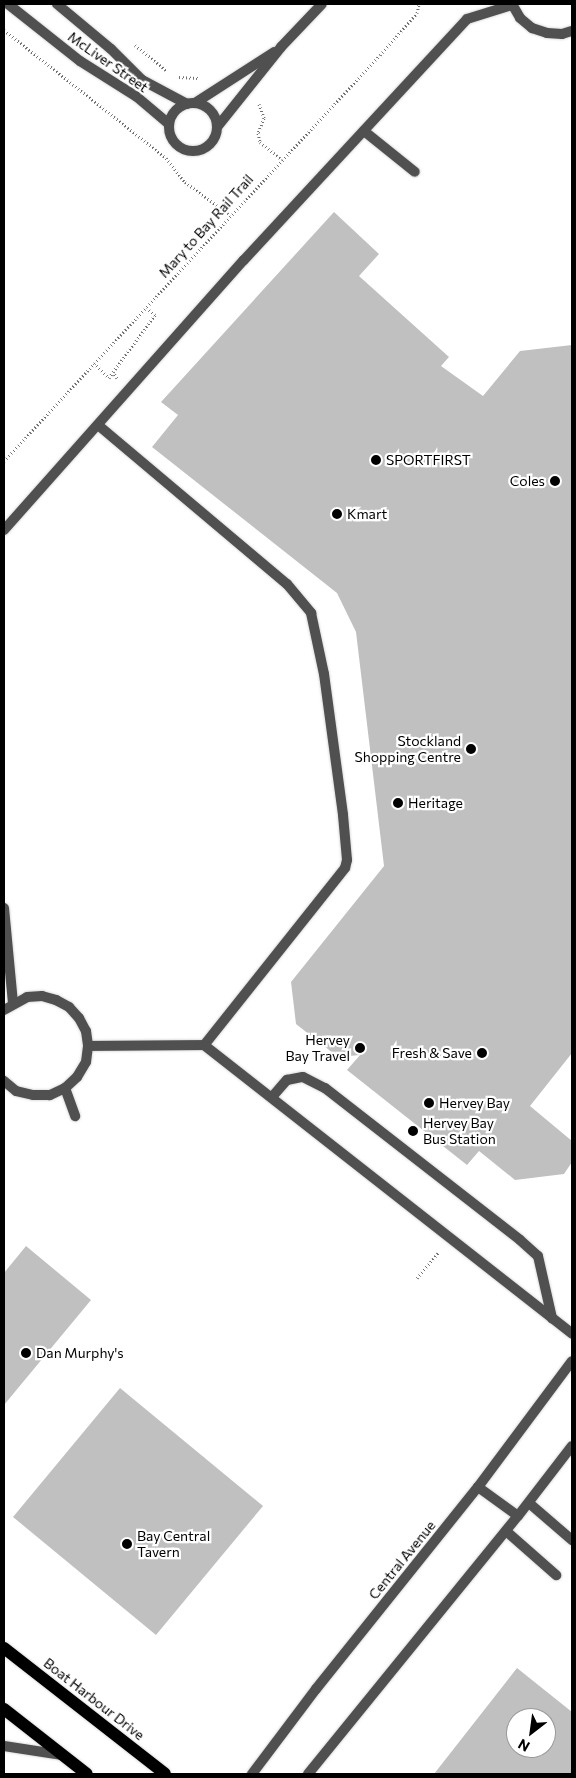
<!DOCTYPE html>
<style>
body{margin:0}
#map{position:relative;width:576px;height:1778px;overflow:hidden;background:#fff;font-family:Commissioner,sans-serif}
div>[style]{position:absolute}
.building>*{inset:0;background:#c0c0c0}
.path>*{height:3px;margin-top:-1.5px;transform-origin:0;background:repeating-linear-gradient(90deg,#727272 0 1px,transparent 0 3.5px)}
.roads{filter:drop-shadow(0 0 1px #dbdbdb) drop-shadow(0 0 1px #dbdbdb)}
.service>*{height:10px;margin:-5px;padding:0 5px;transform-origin:5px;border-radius:5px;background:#505050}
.service>.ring{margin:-5px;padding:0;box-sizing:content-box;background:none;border:10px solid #505050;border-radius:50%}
.minor>*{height:10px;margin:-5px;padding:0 5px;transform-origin:5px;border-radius:5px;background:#505050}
.primary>*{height:12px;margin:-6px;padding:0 6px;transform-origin:6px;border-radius:6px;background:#000}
.dots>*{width:14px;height:14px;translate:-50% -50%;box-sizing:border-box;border:2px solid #fff;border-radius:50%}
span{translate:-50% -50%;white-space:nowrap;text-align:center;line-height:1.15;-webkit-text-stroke:4.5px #fff;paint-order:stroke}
.street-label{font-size:14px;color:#000}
.poi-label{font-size:14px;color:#000}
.left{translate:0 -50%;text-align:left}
.right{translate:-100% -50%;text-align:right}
.frame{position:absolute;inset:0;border:5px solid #000;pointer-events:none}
.north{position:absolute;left:506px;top:1708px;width:50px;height:50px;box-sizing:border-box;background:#fff;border:1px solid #999;border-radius:50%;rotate:210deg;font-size:14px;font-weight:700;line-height:20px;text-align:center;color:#000}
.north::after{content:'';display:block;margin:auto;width:18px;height:22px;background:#000;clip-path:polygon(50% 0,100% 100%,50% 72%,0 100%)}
</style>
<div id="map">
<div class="building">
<i style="clip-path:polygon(334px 212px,379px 254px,359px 276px,449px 357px,441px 366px,483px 396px,520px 351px,572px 345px,572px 1053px,530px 1106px,572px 1141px,572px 1162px,564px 1174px,515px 1180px,479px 1151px,467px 1165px,347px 1070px,360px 1055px,338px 1057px,296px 1024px,291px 982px,384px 866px,356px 632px,337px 593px,152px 447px,178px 415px,161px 402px)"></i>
<i style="clip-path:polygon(26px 1246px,91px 1300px,4px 1405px,4px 1273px)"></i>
<i style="clip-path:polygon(120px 1388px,263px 1506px,156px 1635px,13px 1517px)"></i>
<i style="clip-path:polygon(evenodd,517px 1668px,572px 1712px,572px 1774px,434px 1774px,517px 1668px,516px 1718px,546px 1718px,546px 1748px,516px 1748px,516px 1718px)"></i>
</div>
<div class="path">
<i style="left:4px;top:30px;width:206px;rotate:38.3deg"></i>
<i style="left:166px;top:158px;width:31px;rotate:52deg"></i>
<i style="left:185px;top:182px;width:56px;rotate:36.3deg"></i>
<i style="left:135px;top:45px;width:41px;rotate:39.1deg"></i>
<i style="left:179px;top:77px;width:19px;rotate:3deg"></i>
<i style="left:259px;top:104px;width:15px;rotate:70deg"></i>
<i style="left:264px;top:118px;width:16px;rotate:112deg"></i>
<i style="left:258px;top:133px;width:9px;rotate:77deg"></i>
<i style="left:260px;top:142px;width:28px;rotate:39deg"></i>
<i style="left:94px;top:363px;width:21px;rotate:45deg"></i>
<i style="left:109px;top:378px;width:7px;rotate:-56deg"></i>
<i style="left:117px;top:378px;width:7px;rotate:-124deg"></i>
<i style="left:113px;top:372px;width:71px;rotate:-53.6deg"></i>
<i style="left:155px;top:315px;width:11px;rotate:-139deg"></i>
<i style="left:4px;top:461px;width:553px;rotate:-47.2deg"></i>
<i style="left:380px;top:55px;width:56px;rotate:-48.6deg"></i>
<i style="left:417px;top:13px;width:9px;rotate:-77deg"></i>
<i style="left:417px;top:1278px;width:34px;rotate:-50deg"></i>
</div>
<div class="roads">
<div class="service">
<i style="left:512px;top:4px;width:16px;rotate:60deg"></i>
<i style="left:520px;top:18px;width:16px;rotate:40deg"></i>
<i style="left:532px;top:28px;width:16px;rotate:18deg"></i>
<i style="left:547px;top:33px;width:15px;rotate:4deg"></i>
<i style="left:562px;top:34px;width:10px;rotate:-17deg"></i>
<i class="ring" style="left:169px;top:103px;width:38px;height:38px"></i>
<i style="left:195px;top:103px;width:94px;rotate:-32.8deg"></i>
<i style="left:218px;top:126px;width:101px;rotate:-51.4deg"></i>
<i style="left:281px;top:47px;width:59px;rotate:-46.4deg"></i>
<i style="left:364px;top:131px;width:65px;rotate:38.8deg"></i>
<i style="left:98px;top:425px;width:247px;rotate:40.1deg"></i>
<i style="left:287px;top:584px;width:38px;rotate:50deg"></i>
<i style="left:311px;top:613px;width:62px;rotate:78deg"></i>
<i style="left:324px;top:674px;width:142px;rotate:82.3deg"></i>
<i style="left:343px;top:815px;width:45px;rotate:84.9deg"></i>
<i style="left:347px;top:860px;width:8px;rotate:104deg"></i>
<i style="left:345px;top:868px;width:226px;rotate:128.5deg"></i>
<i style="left:4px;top:530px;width:361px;rotate:-48.4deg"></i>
<i style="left:244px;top:260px;width:328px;rotate:-47.2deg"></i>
<i style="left:467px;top:19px;width:47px;rotate:-17.3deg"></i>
<i style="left:4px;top:908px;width:95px;rotate:84.6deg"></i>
<i style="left:4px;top:1010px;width:26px;rotate:-29deg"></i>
<i style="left:27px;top:997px;width:15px;rotate:-4deg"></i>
<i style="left:42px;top:996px;width:15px;rotate:16deg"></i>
<i style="left:56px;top:1000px;width:15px;rotate:28deg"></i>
<i style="left:69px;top:1007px;width:15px;rotate:48deg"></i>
<i style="left:79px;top:1018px;width:15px;rotate:62deg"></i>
<i style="left:86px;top:1031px;width:15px;rotate:82deg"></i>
<i style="left:88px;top:1046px;width:16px;rotate:97deg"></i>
<i style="left:86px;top:1062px;width:17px;rotate:121deg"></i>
<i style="left:77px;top:1077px;width:16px;rotate:137deg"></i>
<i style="left:65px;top:1088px;width:17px;rotate:155deg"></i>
<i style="left:50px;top:1095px;width:17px;rotate:180deg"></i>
<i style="left:33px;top:1095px;width:17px;rotate:-167deg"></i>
<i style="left:16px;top:1091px;width:16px;rotate:-140deg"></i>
<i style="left:88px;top:1046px;width:116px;rotate:-0.5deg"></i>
<i style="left:204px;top:1045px;width:468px;rotate:38.1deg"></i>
<i style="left:65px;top:1088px;width:30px;rotate:70deg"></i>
<i style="left:272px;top:1097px;width:23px;rotate:-49deg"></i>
<i style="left:287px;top:1080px;width:16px;rotate:-11deg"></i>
<i style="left:303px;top:1077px;width:25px;rotate:27deg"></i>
<i style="left:325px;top:1088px;width:247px;rotate:37.9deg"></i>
<i style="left:520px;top:1240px;width:24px;rotate:42deg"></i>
<i style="left:538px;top:1256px;width:64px;rotate:77.3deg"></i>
<i style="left:478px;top:1487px;width:49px;rotate:35.9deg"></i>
<i style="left:529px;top:1503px;width:57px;rotate:40.7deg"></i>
<i style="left:506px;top:1531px;width:67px;rotate:41.3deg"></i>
<i style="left:4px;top:1746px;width:59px;rotate:8.8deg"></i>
</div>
<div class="minor">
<i style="left:8px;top:4px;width:92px;rotate:38.4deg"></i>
<i style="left:80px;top:61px;width:67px;rotate:32.3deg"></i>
<i style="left:137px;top:97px;width:42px;rotate:40.2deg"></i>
<i style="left:57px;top:4px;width:70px;rotate:39.8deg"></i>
<i style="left:111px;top:49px;width:44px;rotate:45deg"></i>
<i style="left:142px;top:80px;width:51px;rotate:28.1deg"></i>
<i style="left:252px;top:1774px;width:106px;rotate:-53deg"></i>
<i style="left:316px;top:1689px;width:259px;rotate:-51.3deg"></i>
<i style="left:478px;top:1487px;width:157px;rotate:-53.3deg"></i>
<i style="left:308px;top:1774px;width:333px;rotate:-50.9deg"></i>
<i style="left:518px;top:1516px;width:88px;rotate:-52.4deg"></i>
</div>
<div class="primary">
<i style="left:4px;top:1648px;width:204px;rotate:38deg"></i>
<i style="left:4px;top:1709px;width:105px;rotate:38.1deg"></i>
</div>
</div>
<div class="dots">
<i style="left:376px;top:460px;background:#000"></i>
<i style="left:555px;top:481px;background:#000"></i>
<i style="left:337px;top:514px;background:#000"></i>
<i style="left:471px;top:749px;background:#000"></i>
<i style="left:398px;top:803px;background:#000"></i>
<i style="left:360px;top:1048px;background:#000"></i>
<i style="left:482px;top:1053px;background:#000"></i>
<i style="left:429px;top:1103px;background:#000"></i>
<i style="left:413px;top:1131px;background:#000"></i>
<i style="left:26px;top:1353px;background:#000"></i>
<i style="left:127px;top:1544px;background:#000"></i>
</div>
<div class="street-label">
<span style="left:108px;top:62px;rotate:35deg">McLiver Street</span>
<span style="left:206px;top:226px;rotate:-48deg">Mary to Bay Rail Trail</span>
<span style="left:402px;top:1560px;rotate:-51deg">Central Avenue</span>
<span style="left:94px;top:1699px;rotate:38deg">Boat Harbour Drive</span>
</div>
<div class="poi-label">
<span class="left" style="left:386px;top:460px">SPORTFIRST</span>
<span class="right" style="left:545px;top:481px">Coles</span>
<span class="left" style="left:347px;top:514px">Kmart</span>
<span class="right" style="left:461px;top:749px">Stockland<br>Shopping Centre</span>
<span class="left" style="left:408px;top:803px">Heritage</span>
<span class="right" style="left:350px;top:1048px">Hervey<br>Bay Travel</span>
<span class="right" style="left:472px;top:1053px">Fresh &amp; Save</span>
<span class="left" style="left:439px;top:1103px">Hervey Bay</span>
<span class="left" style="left:423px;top:1131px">Hervey Bay<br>Bus Station</span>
<span class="left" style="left:36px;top:1353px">Dan Murphy's</span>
<span class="left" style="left:137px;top:1544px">Bay Central<br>Tavern</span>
</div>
<div class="frame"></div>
<div class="north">N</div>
</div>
